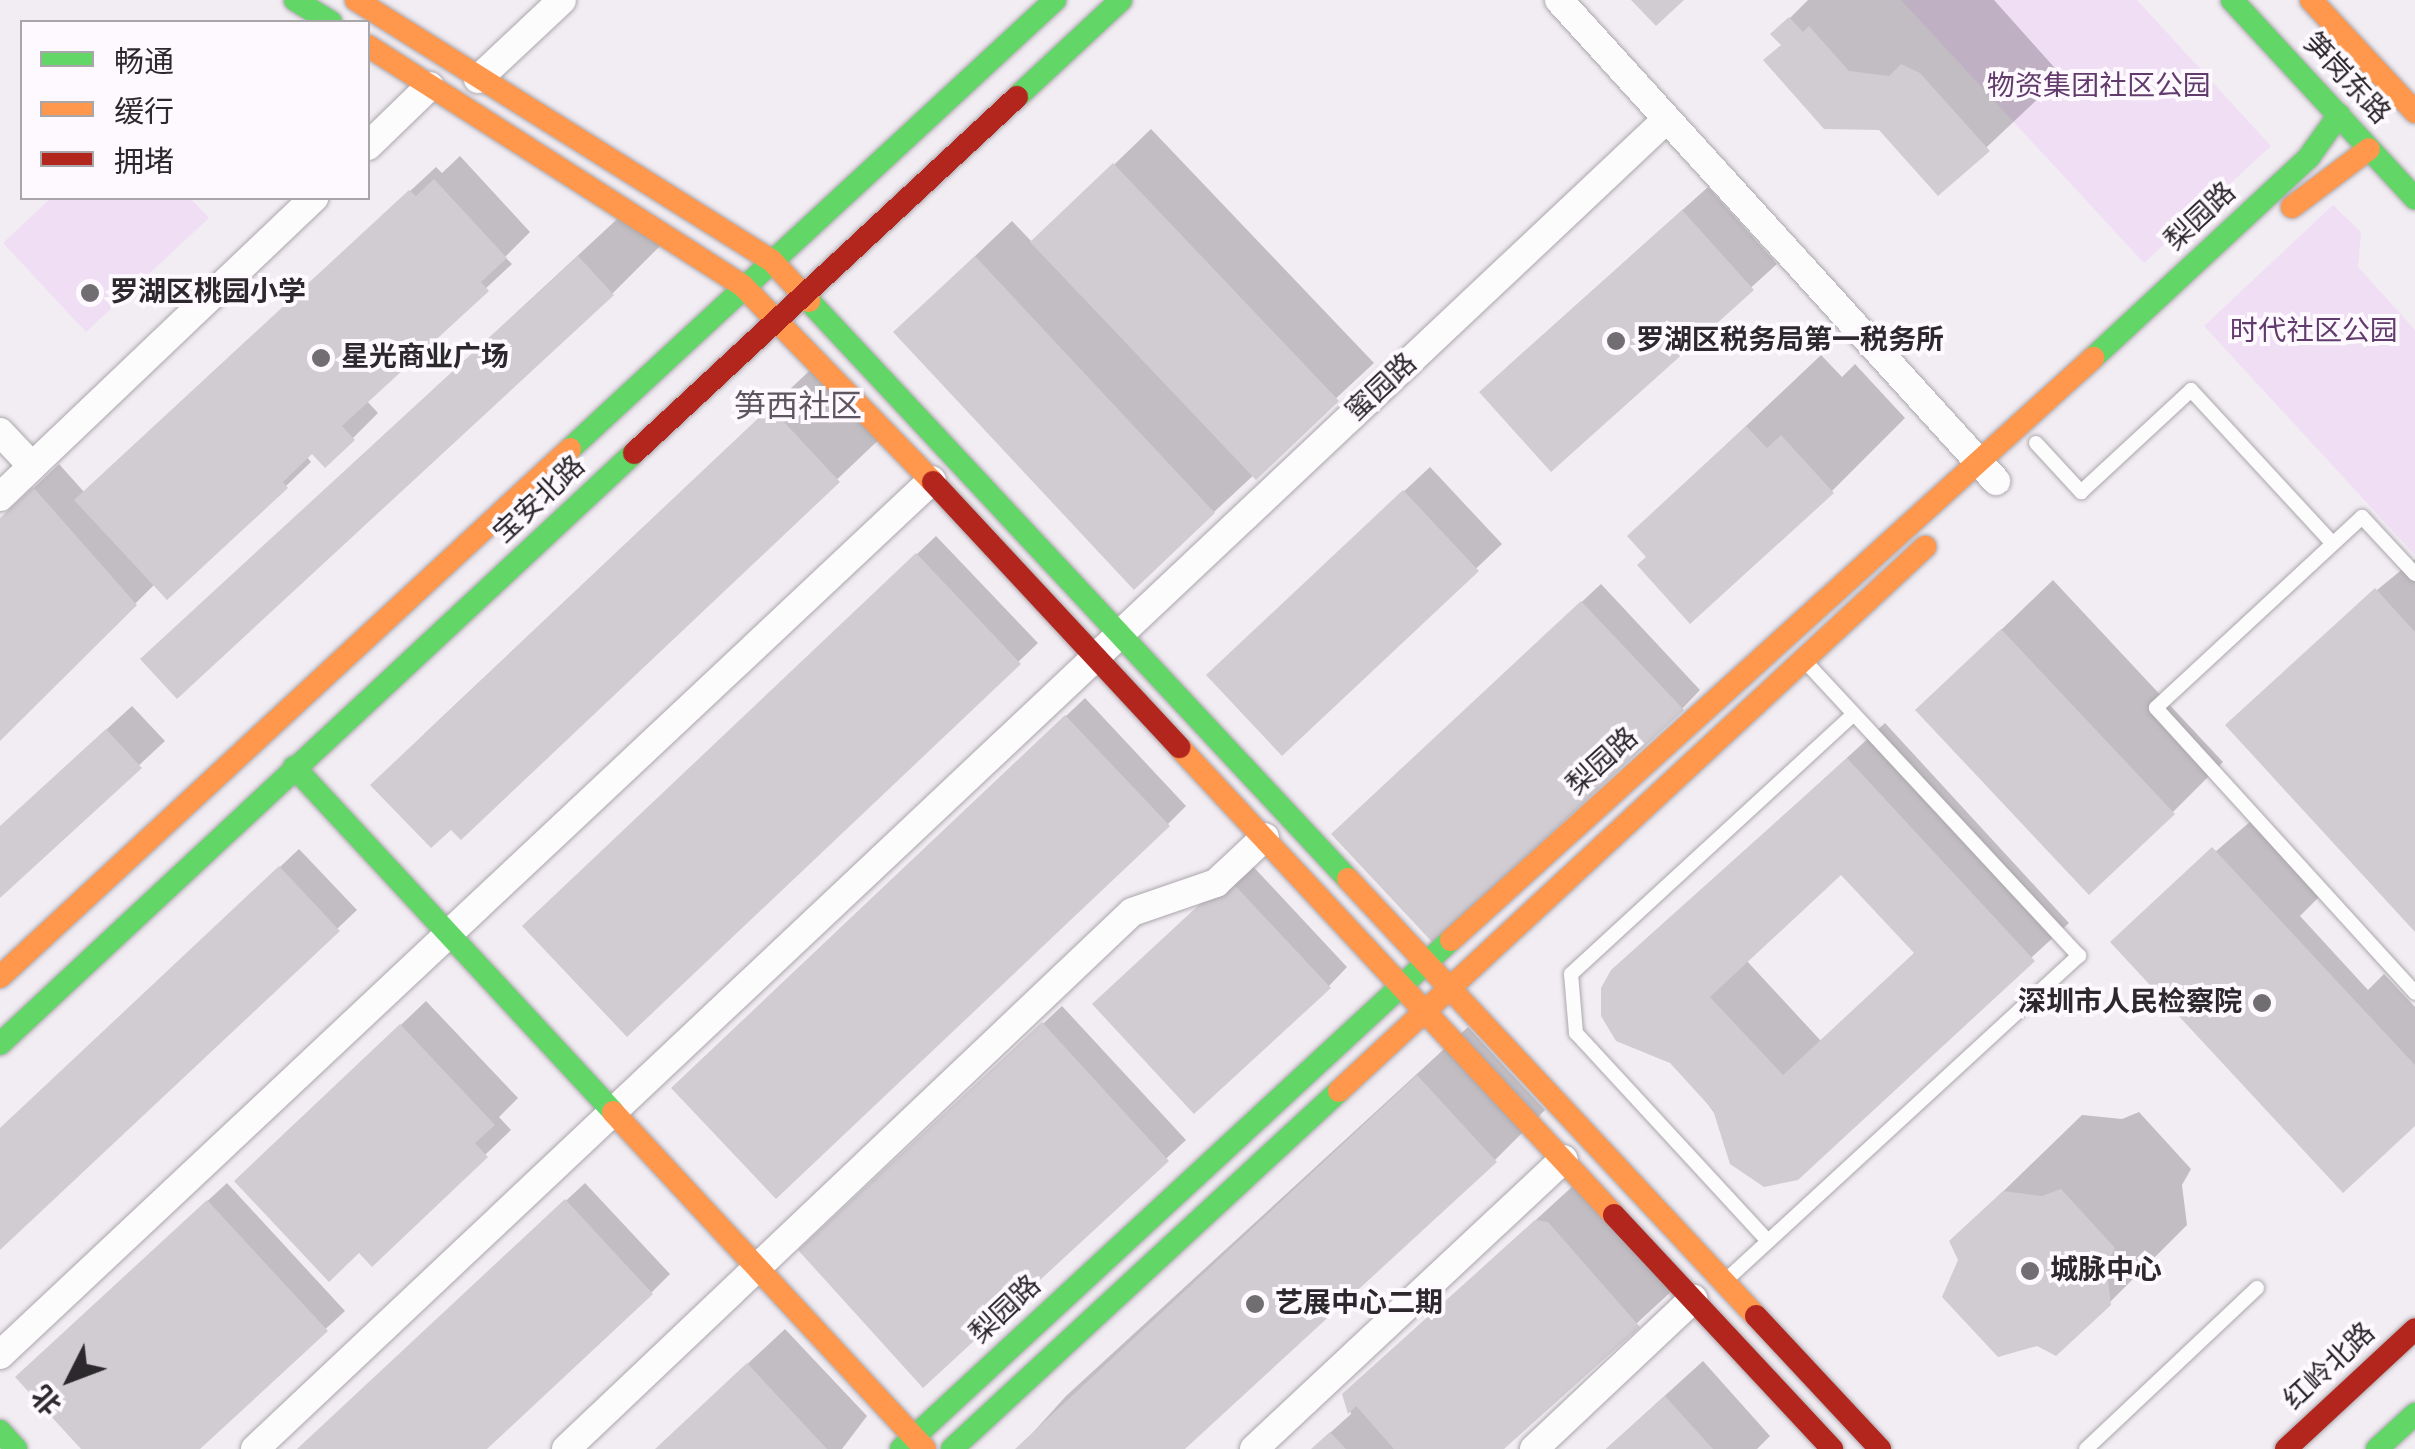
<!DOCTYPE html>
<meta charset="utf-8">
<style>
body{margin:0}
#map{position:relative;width:2415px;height:1449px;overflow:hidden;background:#f2edf3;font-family:"Alegreya Sans","Noto Sans SC",sans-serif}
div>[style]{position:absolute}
.green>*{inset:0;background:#efdef4}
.shadow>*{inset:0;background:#0003}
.building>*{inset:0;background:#d0ccd1}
.roads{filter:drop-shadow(0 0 2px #aba7ac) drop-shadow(0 0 2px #aba7ac)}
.lane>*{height:14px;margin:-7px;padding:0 7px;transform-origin:7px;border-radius:7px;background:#fdfcfd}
.street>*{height:28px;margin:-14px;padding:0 14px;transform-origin:14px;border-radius:14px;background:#fdfcfd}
.fast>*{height:22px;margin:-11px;padding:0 11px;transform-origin:11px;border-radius:11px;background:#63d668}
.slow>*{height:22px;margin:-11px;padding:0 11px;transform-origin:11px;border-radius:11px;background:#ff974d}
.jam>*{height:22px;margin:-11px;padding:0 11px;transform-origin:11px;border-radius:11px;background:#b3261e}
.dots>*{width:28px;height:28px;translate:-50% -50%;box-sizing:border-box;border:5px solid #fdf9fe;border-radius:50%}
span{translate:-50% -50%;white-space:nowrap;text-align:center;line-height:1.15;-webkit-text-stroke:8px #fdf9fe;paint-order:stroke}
.street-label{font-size:28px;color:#2c292d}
.park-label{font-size:28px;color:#623b6d}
.poi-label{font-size:28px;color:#2c292d;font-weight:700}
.left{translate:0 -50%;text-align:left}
.right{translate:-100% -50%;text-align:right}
.quarter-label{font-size:32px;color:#5d555f}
.legend{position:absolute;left:20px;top:20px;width:350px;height:180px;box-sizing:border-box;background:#fdf9fe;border:2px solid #a9a6aa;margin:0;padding:12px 18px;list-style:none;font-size:30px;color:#2c292d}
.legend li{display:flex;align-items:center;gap:20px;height:50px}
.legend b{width:50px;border:2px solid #a9a6aa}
.north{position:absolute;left:20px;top:1329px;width:100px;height:100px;-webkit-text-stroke:8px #fdf9fe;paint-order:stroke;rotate:228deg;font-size:28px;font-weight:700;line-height:40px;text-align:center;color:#2c292d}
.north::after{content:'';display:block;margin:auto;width:35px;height:45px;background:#2c292d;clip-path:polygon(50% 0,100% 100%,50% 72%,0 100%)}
</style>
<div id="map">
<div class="green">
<i style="clip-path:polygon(1901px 0,2137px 0,2271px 146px,2144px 263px)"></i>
<i style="clip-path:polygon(51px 198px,190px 198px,209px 218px,86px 332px,3px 243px)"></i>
<i style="clip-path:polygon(2333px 205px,2361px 232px,2358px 267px,2415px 330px,2415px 555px,2204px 326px)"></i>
</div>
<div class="shadow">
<i style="clip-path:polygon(1808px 0,1994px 0,2062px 76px,1938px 193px,1880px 127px,1774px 34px)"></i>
<i style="clip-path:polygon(1151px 129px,1374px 363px,1214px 512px,933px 296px,1012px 221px,1033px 243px)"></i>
<i style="clip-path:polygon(460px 156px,530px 232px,505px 257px,512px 264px,366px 400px,378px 413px,353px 438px,312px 451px,306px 456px,311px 462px,286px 486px,155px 584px,0 738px,0 520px,59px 464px,85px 493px,436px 167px,442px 173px)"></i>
<i style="clip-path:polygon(1708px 187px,1777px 264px,1551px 469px,1507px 367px)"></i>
<i style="clip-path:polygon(629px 208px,663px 243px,612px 294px,143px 659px)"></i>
<i style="clip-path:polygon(1821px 355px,1842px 377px,1855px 364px,1905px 418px,1832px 491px,1649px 556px,1630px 536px)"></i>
<i style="clip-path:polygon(822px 359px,889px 430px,461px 837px,424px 734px)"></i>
<i style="clip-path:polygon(1430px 467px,1502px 544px,1282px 752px,1234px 650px)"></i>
<i style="clip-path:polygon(936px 536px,1038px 643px,627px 1033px,544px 908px)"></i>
<i style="clip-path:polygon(2415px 559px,2415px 922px,2361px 603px)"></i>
<i style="clip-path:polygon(2053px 580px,2223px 762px,2173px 812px,1918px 710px)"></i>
<i style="clip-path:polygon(1601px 584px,1700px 690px,1682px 709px,1353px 815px)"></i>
<i style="clip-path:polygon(1085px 698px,1186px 806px,1168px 824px,693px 1069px)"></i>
<i style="clip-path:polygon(132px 706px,165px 741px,0 895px,0 827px)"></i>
<i style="clip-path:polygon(evenodd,1885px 723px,2069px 923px,1787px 1182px,1765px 1184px,1613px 972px,1885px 723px,1841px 871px,1916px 952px,1821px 1041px,1746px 960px,1841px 871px)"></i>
<i style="clip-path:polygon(2259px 814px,2328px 888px,2300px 916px,2368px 990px,2384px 974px,2415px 1007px,2415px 1123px,2125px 930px)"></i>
<i style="clip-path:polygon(299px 849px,357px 910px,0 1247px,0 1131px)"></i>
<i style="clip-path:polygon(1248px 861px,1347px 967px,1329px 986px,1096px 1004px)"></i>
<i style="clip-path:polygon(426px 1001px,518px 1098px,499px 1117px,511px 1130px,372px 1263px,262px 1157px)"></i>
<i style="clip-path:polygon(1062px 1006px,1186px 1140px,923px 1385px,820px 1232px)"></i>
<i style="clip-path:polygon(1468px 1027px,1545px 1110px,1495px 1160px,1182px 1449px,1018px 1449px,1066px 1396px)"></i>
<i style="clip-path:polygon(2139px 1112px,2191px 1169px,2182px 1185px,2187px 1225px,2109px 1303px,1960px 1260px,1952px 1241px,2082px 1115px,2122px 1119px)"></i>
<i style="clip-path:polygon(227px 1183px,345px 1311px,196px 1449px,84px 1449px,37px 1358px)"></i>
<i style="clip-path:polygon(585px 1183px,670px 1274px,652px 1292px,483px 1449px,299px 1449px)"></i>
<i style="clip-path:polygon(1574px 1185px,1674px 1289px,1500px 1449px,1312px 1449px,1351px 1414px,1345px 1395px)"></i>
<i style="clip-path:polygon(785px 1329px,867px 1416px,842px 1449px,656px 1449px)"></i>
<i style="clip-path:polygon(1703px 1361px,1770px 1436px,1757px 1449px,1606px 1449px)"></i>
</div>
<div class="building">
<i style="clip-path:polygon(1631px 0,1684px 0,1656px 26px)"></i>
<i style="clip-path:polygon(1789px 17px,1803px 32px,1809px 26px,1849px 71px,1889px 76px,1901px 64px,1920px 73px,1990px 151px,1938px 196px,1879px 130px,1824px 129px,1763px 60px,1781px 45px,1770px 34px)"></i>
<i style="clip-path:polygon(1113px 163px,1339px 401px,1256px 480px,1030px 242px)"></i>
<i style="clip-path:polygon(434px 179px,507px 258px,481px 282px,489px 291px,342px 426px,355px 440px,325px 468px,312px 454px,283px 482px,288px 488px,167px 600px,74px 500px,409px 190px,416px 196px)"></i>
<i style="clip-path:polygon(1682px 210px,1754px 290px,1551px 472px,1479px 392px)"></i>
<i style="clip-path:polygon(578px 256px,614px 295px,177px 699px,140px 659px)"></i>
<i style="clip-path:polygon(975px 256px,1215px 513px,1134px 590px,893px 332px)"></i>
<i style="clip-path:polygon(770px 407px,840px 482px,461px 840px,451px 830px,431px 848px,370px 785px)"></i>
<i style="clip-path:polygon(1746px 426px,1767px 448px,1781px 435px,1834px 493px,1690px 624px,1637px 565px,1646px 557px,1627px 536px)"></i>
<i style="clip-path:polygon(33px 487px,137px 605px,0 741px,0 518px)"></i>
<i style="clip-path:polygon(1403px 490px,1479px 571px,1282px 756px,1206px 675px)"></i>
<i style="clip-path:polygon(916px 553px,1021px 664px,627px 1037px,522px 926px)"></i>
<i style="clip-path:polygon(2375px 588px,2415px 632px,2415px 932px,2225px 725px)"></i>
<i style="clip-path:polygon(1581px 601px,1684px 710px,1433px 943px,1331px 834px)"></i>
<i style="clip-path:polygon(2001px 629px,2175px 814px,2089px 895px,1915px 710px)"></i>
<i style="clip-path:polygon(1065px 715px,1170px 826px,776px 1199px,671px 1088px)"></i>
<i style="clip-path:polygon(106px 729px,142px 768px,0 898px,0 826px)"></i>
<i style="clip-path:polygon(evenodd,1847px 758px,2035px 961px,1798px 1180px,1764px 1187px,1730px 1164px,1713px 1110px,1670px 1063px,1616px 1041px,1601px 1016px,1601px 988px,1611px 970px,1847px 758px,1841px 875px,1914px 953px,1783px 1075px,1710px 997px,1841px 875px)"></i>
<i style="clip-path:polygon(2212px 847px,2415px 1065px,2415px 1126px,2343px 1193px,2110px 942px)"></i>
<i style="clip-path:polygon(279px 866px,340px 931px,0 1250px,0 1128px)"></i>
<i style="clip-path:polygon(1228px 878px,1331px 988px,1194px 1114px,1092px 1004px)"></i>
<i style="clip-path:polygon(1042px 1022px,1169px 1161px,923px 1388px,798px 1250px)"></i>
<i style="clip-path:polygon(400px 1024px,495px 1125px,475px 1143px,488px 1157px,372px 1267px,359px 1253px,329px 1282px,234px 1181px)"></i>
<i style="clip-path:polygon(1417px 1075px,1497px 1162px,1185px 1449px,1015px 1449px)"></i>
<i style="clip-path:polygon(2061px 1189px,2115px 1248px,2106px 1265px,2111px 1305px,2056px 1356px,2037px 1346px,1998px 1357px,1942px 1297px,1958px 1260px,1949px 1241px,2003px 1191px,2042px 1196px)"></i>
<i style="clip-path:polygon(565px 1199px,653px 1294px,487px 1449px,297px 1449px)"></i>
<i style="clip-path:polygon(207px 1200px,328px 1331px,200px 1449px,81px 1449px,15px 1377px)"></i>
<i style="clip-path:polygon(1535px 1220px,1548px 1222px,1640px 1327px,1504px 1449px,1394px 1449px,1356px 1406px,1348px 1414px,1342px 1394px)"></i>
<i style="clip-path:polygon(747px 1363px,827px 1449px,655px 1449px)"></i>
<i style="clip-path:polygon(1665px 1396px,1713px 1449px,1606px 1449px)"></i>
<i style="clip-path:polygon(1330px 1432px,1346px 1449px,1311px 1449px)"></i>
</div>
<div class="roads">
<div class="lane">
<i style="left:2036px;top:443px;width:67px;rotate:47.4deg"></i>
<i style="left:2081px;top:492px;width:150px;rotate:-42.8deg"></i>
<i style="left:2191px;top:390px;width:209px;rotate:47.3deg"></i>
<i style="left:2415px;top:574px;width:78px;rotate:-132.9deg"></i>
<i style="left:2362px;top:517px;width:281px;rotate:137.2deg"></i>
<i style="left:2156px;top:708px;width:385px;rotate:47.7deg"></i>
<i style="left:1768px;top:1241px;width:283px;rotate:-132.7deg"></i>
<i style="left:1576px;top:1033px;width:59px;rotate:-94.8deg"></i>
<i style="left:1571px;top:974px;width:384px;rotate:-42.6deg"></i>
<i style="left:1725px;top:1281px;width:481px;rotate:-42.6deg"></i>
<i style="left:2079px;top:956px;width:404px;rotate:-132.9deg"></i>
<i style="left:2086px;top:1449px;width:235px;rotate:-43.3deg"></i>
</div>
<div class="street">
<i style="left:1559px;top:0;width:650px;rotate:47.74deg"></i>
<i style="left:478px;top:79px;width:115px;rotate:-43.2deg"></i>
<i style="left:368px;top:146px;width:86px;rotate:-44.1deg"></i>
<i style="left:0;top:432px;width:47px;rotate:46.7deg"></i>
<i style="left:0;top:497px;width:434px;rotate:-43.6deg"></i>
<i style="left:0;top:1355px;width:1278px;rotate:-43.19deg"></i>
<i style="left:255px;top:1449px;width:1938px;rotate:-43.29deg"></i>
<i style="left:566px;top:1449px;width:780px;rotate:-43.49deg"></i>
<i style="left:1132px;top:912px;width:89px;rotate:-19deg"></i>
<i style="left:1216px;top:883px;width:67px;rotate:-43.2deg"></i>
<i style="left:1254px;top:1449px;width:424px;rotate:-43.1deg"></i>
<i style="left:1534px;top:1449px;width:219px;rotate:-43.3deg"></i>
</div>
<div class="fast">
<i style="left:295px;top:0;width:42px;rotate:31.4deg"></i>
<i style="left:2232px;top:0;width:270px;rotate:47.3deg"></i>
<i style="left:1017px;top:97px;width:142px;rotate:-43deg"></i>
<i style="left:809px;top:301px;width:790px;rotate:47deg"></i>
<i style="left:2093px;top:358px;width:295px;rotate:-42.9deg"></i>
<i style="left:2309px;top:157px;width:52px;rotate:-54.5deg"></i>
<i style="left:570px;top:449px;width:661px;rotate:-42.79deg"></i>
<i style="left:294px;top:767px;width:470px;rotate:47.2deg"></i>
<i style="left:0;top:1044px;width:867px;rotate:-42.99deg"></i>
<i style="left:0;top:1431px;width:24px;rotate:48deg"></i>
<i style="left:901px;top:1449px;width:749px;rotate:-42.78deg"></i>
<i style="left:952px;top:1449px;width:527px;rotate:-42.77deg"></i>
<i style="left:2377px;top:1449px;width:52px;rotate:-42.6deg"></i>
</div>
<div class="slow">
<i style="left:356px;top:0;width:490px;rotate:32.1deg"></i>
<i style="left:771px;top:260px;width:56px;rotate:47.2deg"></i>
<i style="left:2311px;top:0;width:153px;rotate:47.1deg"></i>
<i style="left:368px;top:46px;width:444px;rotate:32.6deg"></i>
<i style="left:742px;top:285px;width:274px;rotate:45.9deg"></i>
<i style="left:2292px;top:207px;width:96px;rotate:-37deg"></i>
<i style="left:1179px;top:747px;width:639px;rotate:47.09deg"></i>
<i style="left:1348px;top:879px;width:598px;rotate:46.97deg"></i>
<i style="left:1451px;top:940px;width:867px;rotate:-42.19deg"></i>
<i style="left:0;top:977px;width:777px;rotate:-42.81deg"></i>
<i style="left:1339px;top:1091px;width:800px;rotate:-42.87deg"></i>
<i style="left:613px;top:1112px;width:459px;rotate:47.2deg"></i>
</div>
<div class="jam">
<i style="left:634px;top:453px;width:523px;rotate:-42.91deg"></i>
<i style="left:933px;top:482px;width:362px;rotate:47.1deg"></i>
<i style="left:1614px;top:1215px;width:320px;rotate:47deg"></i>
<i style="left:1756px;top:1316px;width:182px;rotate:47deg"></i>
<i style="left:2286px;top:1449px;width:176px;rotate:-42.9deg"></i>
</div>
</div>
<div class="dots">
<i style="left:90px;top:293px;background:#716e72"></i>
<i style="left:1616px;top:341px;background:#716e72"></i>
<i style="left:321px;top:358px;background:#716e72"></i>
<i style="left:2262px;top:1003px;background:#716e72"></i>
<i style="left:2030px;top:1271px;background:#716e72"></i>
<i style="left:1255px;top:1304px;background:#716e72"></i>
</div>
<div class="street-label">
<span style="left:2346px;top:79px;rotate:47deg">笋岗东路</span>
<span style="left:2201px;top:217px;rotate:-43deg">梨园路</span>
<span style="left:1382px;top:388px;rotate:-43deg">蜜园路</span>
<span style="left:540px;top:500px;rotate:-43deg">宝安北路</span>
<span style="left:1603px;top:762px;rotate:-42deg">梨园路</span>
<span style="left:1006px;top:1310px;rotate:-43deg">梨园路</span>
<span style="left:2330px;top:1367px;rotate:-43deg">红岭北路</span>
</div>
<div class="park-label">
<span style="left:2099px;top:87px">物资集团社区公园</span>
<span style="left:2314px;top:332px">时代社区公园</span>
</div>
<div class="poi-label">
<span class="left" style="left:110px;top:293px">罗湖区桃园小学</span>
<span class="left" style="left:1636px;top:341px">罗湖区税务局第一税务所</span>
<span class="left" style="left:341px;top:358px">星光商业广场</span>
<span class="right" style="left:2242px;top:1003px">深圳市人民检察院</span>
<span class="left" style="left:2050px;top:1271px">城脉中心</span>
<span class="left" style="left:1275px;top:1304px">艺展中心二期</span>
</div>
<div class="quarter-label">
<span style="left:798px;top:407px">笋西社区</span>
</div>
<ul class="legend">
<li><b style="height:12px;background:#63d668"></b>畅通</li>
<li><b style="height:12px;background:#ff974d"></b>缓行</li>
<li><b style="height:12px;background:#b3261e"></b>拥堵</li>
</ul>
<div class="north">北</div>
</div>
